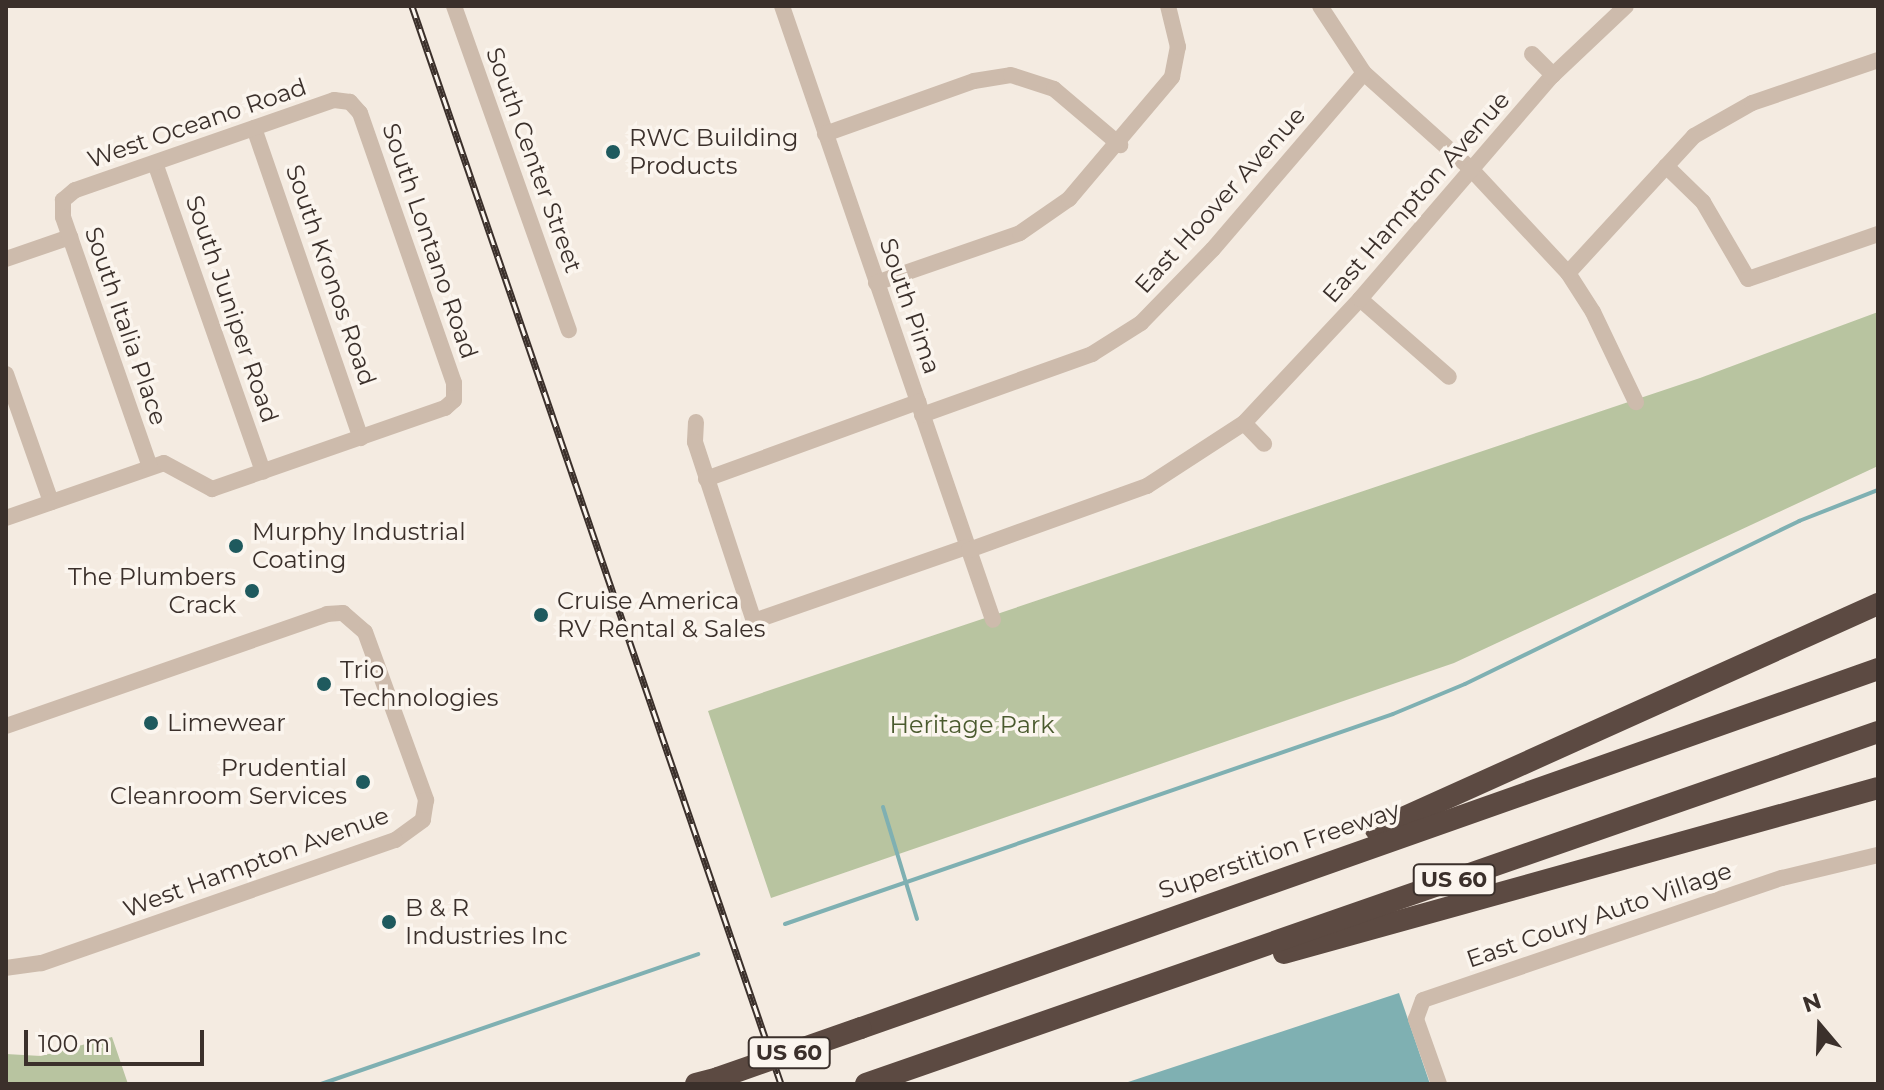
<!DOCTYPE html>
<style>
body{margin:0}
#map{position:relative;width:1884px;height:1090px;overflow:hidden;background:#f4ebe1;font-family:Montserrat,sans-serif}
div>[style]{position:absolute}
.green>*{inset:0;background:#b8c4a0}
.water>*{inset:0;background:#7fb0b2}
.stream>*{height:4px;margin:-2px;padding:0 2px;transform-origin:2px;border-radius:2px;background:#7fb0b2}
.minor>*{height:16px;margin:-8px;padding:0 8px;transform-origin:8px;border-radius:8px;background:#cdbbac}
.highway>*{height:22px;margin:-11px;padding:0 11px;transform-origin:11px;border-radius:11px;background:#5c4a42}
.rail>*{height:7px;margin-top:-3.5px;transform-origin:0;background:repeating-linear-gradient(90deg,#fbf5ee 0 12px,#3b302b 0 24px);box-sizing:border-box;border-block:2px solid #3b302b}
.highway-bridge>*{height:22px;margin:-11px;padding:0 11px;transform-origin:11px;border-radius:11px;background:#5c4a42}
.dots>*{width:22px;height:22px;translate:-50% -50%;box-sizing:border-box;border:4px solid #fbf5ee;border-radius:50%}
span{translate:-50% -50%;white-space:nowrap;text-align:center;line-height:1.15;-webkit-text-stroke:7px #fbf5ee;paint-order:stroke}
.shield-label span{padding:2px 6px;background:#fbf5ee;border:2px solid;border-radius:6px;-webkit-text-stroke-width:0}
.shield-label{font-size:22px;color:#3b302b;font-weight:700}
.street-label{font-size:24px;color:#3b302b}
.poi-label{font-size:24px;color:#3b302b}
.left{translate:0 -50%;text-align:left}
.right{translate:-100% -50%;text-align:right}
.park-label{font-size:24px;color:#4a5a2e}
.frame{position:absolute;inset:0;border:8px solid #3b302b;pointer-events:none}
.north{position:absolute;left:1780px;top:986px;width:80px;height:80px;-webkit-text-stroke:6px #fbf5ee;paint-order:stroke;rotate:341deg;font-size:22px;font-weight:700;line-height:32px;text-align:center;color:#3b302b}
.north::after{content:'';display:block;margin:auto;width:28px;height:36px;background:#3b302b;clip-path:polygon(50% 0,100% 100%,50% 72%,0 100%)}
.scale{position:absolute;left:24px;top:1030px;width:180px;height:36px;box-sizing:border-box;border:4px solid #3b302b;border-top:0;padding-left:10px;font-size:24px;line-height:28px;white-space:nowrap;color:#3b302b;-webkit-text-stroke:6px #fbf5ee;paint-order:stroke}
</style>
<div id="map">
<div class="green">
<i style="clip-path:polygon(1878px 312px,1878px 466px,1454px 663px,771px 898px,708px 711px,1700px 378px)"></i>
<i style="clip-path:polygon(112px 1037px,128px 1084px,6px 1084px,6px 1054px,41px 1056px)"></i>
</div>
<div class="water">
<i style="clip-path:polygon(1399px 993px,1430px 1084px,1122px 1084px)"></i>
</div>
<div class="stream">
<i style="left:883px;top:807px;width:117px;rotate:73.1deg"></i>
<i style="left:785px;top:924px;width:643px;rotate:-19.05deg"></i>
<i style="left:1393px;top:714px;width:78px;rotate:-22.6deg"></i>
<i style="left:1465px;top:684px;width:372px;rotate:-26deg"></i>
<i style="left:1799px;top:521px;width:85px;rotate:-21.4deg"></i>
<i style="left:321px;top:1084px;width:399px;rotate:-19deg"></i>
</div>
<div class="minor">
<i style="left:454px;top:6px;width:344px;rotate:70.5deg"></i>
<i style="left:782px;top:6px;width:649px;rotate:71.03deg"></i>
<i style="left:1320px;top:6px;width:80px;rotate:56.7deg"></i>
<i style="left:1364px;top:73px;width:144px;rotate:41.9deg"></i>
<i style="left:1471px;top:169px;width:142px;rotate:47deg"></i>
<i style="left:1568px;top:273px;width:46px;rotate:57.3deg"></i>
<i style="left:1593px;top:312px;width:100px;rotate:64.5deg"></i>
<i style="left:1532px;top:54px;width:30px;rotate:45deg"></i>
<i style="left:254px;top:128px;width:328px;rotate:71deg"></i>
<i style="left:825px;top:134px;width:158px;rotate:-19.6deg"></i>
<i style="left:974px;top:81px;width:37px;rotate:-9deg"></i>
<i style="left:1011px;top:75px;width:45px;rotate:18deg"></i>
<i style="left:1054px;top:89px;width:87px;rotate:40.3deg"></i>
<i style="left:155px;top:163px;width:327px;rotate:70.7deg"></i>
<i style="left:1666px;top:166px;width:52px;rotate:44.2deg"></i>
<i style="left:1703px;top:202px;width:89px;rotate:59.7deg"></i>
<i style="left:1748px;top:279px;width:138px;rotate:-19.1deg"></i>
<i style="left:6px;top:259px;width:68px;rotate:-19deg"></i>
<i style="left:1568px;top:273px;width:186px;rotate:-47.4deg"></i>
<i style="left:1694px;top:136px;width:67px;rotate:-29.6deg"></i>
<i style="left:1752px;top:103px;width:133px;rotate:-18.8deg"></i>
<i style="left:876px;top:283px;width:152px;rotate:-19.1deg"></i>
<i style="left:1020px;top:233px;width:60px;rotate:-34.8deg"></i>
<i style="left:1069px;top:199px;width:160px;rotate:-49.8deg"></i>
<i style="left:1172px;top:77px;width:31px;rotate:-79deg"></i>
<i style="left:1178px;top:47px;width:42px;rotate:-103.7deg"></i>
<i style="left:1360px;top:299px;width:118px;rotate:41.2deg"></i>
<i style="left:6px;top:374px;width:136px;rotate:70.6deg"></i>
<i style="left:922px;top:415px;width:181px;rotate:-19.7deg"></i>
<i style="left:1092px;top:354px;width:58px;rotate:-32.3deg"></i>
<i style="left:1141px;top:323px;width:103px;rotate:-45.8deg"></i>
<i style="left:1213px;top:249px;width:232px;rotate:-49.4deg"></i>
<i style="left:696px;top:422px;width:20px;rotate:93deg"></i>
<i style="left:695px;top:442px;width:188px;rotate:71.8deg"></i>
<i style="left:754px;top:621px;width:225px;rotate:-19.2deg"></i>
<i style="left:1244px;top:423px;width:29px;rotate:46deg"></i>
<i style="left:706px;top:479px;width:226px;rotate:-20deg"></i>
<i style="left:6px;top:518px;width:167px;rotate:-19.2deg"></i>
<i style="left:164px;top:463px;width:55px;rotate:28.4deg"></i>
<i style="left:212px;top:489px;width:247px;rotate:-19.2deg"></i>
<i style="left:445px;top:408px;width:12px;rotate:-42deg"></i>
<i style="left:454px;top:400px;width:17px;rotate:-90deg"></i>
<i style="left:454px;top:383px;width:286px;rotate:-109.2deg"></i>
<i style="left:360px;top:113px;width:15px;rotate:-132deg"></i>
<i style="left:350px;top:102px;width:16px;rotate:-173deg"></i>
<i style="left:334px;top:100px;width:274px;rotate:160.8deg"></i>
<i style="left:75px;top:190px;width:16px;rotate:140deg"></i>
<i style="left:63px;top:200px;width:17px;rotate:90deg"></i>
<i style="left:63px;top:217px;width:265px;rotate:70.8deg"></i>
<i style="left:969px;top:550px;width:189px;rotate:-19.8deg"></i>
<i style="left:1147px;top:486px;width:116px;rotate:-33deg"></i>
<i style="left:1244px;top:423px;width:170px;rotate:-46.9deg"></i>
<i style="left:1360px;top:299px;width:293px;rotate:-49.3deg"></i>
<i style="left:1551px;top:77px;width:103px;rotate:-43.4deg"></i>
<i style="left:6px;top:726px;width:340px;rotate:-19.2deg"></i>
<i style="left:327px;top:614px;width:16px;rotate:-4deg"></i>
<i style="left:343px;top:613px;width:29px;rotate:41deg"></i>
<i style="left:365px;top:632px;width:179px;rotate:70deg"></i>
<i style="left:426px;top:800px;width:20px;rotate:99deg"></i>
<i style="left:423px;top:820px;width:34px;rotate:144deg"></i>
<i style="left:395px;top:840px;width:375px;rotate:160.8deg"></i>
<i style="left:41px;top:963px;width:35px;rotate:172deg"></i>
<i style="left:1439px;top:1084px;width:69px;rotate:-109.5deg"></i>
<i style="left:1416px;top:1019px;width:20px;rotate:-70deg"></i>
<i style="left:1423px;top:1000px;width:379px;rotate:-18.8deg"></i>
<i style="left:1782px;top:878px;width:99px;rotate:-13.5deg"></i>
</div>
<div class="highway">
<i style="left:1376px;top:830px;width:551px;rotate:-24.24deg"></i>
<i style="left:1284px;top:953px;width:616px;rotate:-15.52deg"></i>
<i style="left:861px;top:1028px;width:1079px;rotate:-19.44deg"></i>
<i style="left:696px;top:1084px;width:23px;rotate:-15deg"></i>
<i style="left:866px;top:1084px;width:1071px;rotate:-19.18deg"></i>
</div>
<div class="rail">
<i style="left:412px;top:6px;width:1139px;rotate:71.1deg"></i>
</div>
<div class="highway-bridge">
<i style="left:718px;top:1078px;width:151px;rotate:-19.3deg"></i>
</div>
<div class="dots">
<i style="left:613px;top:152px;background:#1f5a5e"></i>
<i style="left:236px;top:546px;background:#1f5a5e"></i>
<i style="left:252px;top:591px;background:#1f5a5e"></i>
<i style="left:541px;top:615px;background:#1f5a5e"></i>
<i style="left:324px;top:684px;background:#1f5a5e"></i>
<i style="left:151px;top:723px;background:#1f5a5e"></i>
<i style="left:363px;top:782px;background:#1f5a5e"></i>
<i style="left:389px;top:922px;background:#1f5a5e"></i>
</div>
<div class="shield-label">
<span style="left:1454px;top:880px">US 60</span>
<span style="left:789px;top:1053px">US 60</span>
</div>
<div class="street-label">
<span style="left:197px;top:123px;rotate:-19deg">West Oceano Road</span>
<span style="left:534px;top:160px;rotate:70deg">South Center Street</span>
<span style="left:1416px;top:197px;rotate:-49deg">East Hampton Avenue</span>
<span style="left:1220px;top:200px;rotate:-48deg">East Hoover Avenue</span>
<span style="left:430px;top:241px;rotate:71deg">South Lontano Road</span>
<span style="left:331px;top:275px;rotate:71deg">South Kronos Road</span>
<span style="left:910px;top:306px;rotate:71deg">South Pima</span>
<span style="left:232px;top:309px;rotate:71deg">South Juniper Road</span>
<span style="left:126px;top:326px;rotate:71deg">South Italia Place</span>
<span style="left:1279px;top:850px;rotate:-19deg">Superstition Freeway</span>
<span style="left:256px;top:862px;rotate:-20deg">West Hampton Avenue</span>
<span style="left:1599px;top:915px;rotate:-19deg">East Coury Auto Village</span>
</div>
<div class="poi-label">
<span class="left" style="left:629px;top:152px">RWC Building<br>Products</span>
<span class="left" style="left:252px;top:546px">Murphy Industrial<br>Coating</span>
<span class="right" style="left:236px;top:591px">The Plumbers<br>Crack</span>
<span class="left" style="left:557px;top:615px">Cruise America<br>RV Rental &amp; Sales</span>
<span class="left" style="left:340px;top:684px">Trio<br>Technologies</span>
<span class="left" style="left:167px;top:723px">Limewear</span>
<span class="right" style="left:347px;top:782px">Prudential<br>Cleanroom Services</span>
<span class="left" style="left:405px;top:922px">B &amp; R<br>Industries Inc</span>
</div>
<div class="park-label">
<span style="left:972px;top:725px">Heritage Park</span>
</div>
<div class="frame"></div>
<div class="north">N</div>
<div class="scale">100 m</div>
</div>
